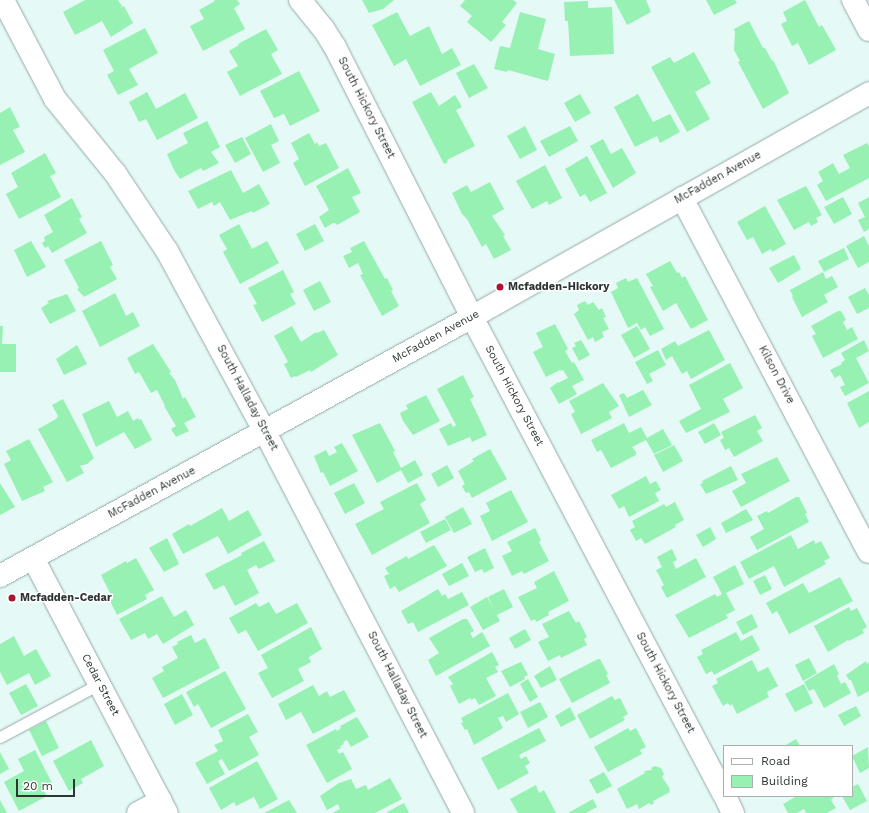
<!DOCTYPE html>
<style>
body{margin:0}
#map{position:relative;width:869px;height:813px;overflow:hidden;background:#e5faf7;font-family:"Work Sans",sans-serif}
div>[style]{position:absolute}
.building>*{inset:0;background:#96f1b3}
.roads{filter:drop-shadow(0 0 1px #94a8a5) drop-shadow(0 0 1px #94a8a5)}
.service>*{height:11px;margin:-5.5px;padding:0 5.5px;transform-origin:5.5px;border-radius:5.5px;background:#fff}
.minor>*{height:22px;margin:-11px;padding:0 11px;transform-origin:11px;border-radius:11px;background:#fff}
.tertiary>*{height:22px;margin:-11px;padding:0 11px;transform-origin:11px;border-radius:11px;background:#fff}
.dots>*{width:11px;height:11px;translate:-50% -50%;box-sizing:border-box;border:2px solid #fff;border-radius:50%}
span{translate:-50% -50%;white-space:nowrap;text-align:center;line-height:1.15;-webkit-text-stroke:3px #fff;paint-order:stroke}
.street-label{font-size:11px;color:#2e3635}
.poi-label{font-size:11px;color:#2e3635;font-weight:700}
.left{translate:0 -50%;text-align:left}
.legend{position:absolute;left:723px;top:745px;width:130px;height:52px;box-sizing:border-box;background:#fff;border:1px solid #abafae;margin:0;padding:5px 7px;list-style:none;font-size:12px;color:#2e3635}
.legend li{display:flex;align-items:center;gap:8px;height:20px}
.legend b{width:20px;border:1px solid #abafae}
.scale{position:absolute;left:16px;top:779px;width:59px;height:18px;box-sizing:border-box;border:2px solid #2e3635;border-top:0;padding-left:5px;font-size:12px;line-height:14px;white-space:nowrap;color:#2e3635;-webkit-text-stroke:3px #fff;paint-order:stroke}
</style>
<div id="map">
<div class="building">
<i style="clip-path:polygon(85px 0,118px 0,122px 6px,120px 8px,124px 6px,133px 23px,111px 37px,102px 21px,75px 35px,63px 12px)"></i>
<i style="clip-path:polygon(214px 0,237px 0,240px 4px,234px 8px,245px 29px,203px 51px,190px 26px,204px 19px,199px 10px,215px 1px)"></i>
<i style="clip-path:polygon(362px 0,394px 0,383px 9px,369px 13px)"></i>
<i style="clip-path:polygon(465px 0,513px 0,517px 3px,502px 22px,506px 25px,491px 42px,467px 22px,472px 16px,460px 6px)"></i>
<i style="clip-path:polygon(614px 0,646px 0,651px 12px,627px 25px)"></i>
<i style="clip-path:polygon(706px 0,735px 0,737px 3px,714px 15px)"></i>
<i style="clip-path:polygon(805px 0,819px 27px,822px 25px,836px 50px,809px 65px,798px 43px,792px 46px,781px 24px,787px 21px,783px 12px)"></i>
<i style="clip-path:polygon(588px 1px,588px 8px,612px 7px,614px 54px,570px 56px,568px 21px,565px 21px,564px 2px)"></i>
<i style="clip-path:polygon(397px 12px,410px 36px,429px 26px,442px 54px,452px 48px,461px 65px,420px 86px,406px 59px,394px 66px,372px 25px)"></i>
<i style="clip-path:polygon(520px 12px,546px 19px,538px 49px,555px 54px,548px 81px,508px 70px,507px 72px,494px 69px,500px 46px,510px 48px)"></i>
<i style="clip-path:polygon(749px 21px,763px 48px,765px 48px,772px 61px,773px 60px,789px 93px,763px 109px,738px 62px,740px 61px,734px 50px,735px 32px,734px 29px)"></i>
<i style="clip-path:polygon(145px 28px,158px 53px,129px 69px,138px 85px,118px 95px,107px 75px,114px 71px,103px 50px)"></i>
<i style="clip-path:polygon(266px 29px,278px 50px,271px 54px,282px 74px,240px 96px,227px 72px,238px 66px,229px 51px,239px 45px,238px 44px)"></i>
<i style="clip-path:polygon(694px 52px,711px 83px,695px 92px,710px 119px,687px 132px,651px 67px,670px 57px,674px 63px)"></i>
<i style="clip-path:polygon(474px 64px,488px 88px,469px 98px,456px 73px)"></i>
<i style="clip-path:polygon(299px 71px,320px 111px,290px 126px,284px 114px,274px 118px,260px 91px)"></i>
<i style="clip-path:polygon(147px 92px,156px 109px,185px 93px,198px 118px,157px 140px,146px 119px,139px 122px,129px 102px)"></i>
<i style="clip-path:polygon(431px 92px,439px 106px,455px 95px,462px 107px,456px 110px,475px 146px,447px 160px,448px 162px,444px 164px,412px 102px)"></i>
<i style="clip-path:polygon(580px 94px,591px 113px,575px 122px,564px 103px)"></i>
<i style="clip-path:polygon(638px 94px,653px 122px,670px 114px,680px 132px,660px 143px,657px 136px,635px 147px,614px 107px)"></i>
<i style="clip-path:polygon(10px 107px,20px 127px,13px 130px,25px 152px,0 165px,0 113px)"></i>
<i style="clip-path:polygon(207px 121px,220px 147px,211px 152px,219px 163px,203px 171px,201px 168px,180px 179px,174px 170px,167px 154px,188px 143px,183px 133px)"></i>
<i style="clip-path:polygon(271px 124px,279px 141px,271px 145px,280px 163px,263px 172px,245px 138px)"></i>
<i style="clip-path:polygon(525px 126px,537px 150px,520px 159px,507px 136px)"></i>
<i style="clip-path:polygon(570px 126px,578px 141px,549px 157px,540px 141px)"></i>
<i style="clip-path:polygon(309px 133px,315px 144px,317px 142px,319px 146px,326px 143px,339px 168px,305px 186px,293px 163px,299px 159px,291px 143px)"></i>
<i style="clip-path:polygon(242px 137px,251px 154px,235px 163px,225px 145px)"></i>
<i style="clip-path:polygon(603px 139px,611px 154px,622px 148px,636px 173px,613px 188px,590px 146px)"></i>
<i style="clip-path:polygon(867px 143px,869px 146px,869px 178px,826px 201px,817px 185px,823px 181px,818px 172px,833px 163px,839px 174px,850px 168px,843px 155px)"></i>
<i style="clip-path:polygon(45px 153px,56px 173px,50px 176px,61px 197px,19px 219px,6px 194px,18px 187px,11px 173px)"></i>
<i style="clip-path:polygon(587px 156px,607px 193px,590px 202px,585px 194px,580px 197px,565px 169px)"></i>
<i style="clip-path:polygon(545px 165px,562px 198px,549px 205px,547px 201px,532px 209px,516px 181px)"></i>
<i style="clip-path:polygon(348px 168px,361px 193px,352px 197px,360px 212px,337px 225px,335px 223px,333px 223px,325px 228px,319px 217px,329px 210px,316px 186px)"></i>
<i style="clip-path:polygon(231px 170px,243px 193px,259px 184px,270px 204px,253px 213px,252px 211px,230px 220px,220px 202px,214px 206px,212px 202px,198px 209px,188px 191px)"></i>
<i style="clip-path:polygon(490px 182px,504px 209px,492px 216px,505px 235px,503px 236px,511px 250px,494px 259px,486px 244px,482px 247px,467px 219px,462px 214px,452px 193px,467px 185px,471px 192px)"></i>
<i style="clip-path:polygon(806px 186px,822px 215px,816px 218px,818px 222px,811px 226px,809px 222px,794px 230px,777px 200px)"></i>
<i style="clip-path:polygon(843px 197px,852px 214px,834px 224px,824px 207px)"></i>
<i style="clip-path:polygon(869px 197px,869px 229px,864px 232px,858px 220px,865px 217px,858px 203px)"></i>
<i style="clip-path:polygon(72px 198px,82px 217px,79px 219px,87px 233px,52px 253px,48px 246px,45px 248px,42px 243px,45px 241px,44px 237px,53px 232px,44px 215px)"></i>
<i style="clip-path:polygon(765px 206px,786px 244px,772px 252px,771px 249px,762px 254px,753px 237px,747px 240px,737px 222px)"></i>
<i style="clip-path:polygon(239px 224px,252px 249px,267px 241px,279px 263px,240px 284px,223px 252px,227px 249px,219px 235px)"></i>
<i style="clip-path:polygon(315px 224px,324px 241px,305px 251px,296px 234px)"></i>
<i style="clip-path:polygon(864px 236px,869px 246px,869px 262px,858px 268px,846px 246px)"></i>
<i style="clip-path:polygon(31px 241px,46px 267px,27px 277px,14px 250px)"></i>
<i style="clip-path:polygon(101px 241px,113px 265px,110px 267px,117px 279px,84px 297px,77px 289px,79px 288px,64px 260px)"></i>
<i style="clip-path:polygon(364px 241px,385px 279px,387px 278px,393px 290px,391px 291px,399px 306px,382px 316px,360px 275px,363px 274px,358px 263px,349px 268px,343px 256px,352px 252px,350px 248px)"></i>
<i style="clip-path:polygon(844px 248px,849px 259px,824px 272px,818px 261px)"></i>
<i style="clip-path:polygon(794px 255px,801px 269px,778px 283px,769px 268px)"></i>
<i style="clip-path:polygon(670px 261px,677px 273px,679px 272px,682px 278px,685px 276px,708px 320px,691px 329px,676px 303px,663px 311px,650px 287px,653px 286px,646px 274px)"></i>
<i style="clip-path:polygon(283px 270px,294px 292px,290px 294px,296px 304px,262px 322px,253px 305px,257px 304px,248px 288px)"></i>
<i style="clip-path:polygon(823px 272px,826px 279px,832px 276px,838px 287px,824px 295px,828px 302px,802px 317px,792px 297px,793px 296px,790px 290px)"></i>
<i style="clip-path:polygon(626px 278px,628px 282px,637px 278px,664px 329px,650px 336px,645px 327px,641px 330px,637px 323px,628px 328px,611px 292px,618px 288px,616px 283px)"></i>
<i style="clip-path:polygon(320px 281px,331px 302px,314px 311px,303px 290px)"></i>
<i style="clip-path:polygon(865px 288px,869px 295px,869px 308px,857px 314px,848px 297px)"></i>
<i style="clip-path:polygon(115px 293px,126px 316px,133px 312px,140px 326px,100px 347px,82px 311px)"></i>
<i style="clip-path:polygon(67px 294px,76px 311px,50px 324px,41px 308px,49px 303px,47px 301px)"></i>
<i style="clip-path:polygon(585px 301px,588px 305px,593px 302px,599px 310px,602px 308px,606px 317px,603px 318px,609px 329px,602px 332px,604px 337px,595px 342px,593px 337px,588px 340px,574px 314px,579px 310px,577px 305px)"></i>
<i style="clip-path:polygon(838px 311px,841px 311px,846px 320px,843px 322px,847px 330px,852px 327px,858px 339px,823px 358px,812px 336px,816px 334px,811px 326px)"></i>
<i style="clip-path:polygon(555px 324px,568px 349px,565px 351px,572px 363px,574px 362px,584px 380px,572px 386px,577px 394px,559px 404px,550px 388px,558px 382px,558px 383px,568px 378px,563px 370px,561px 371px,560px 370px,546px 377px,533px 352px,543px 347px,536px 333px)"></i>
<i style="clip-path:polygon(0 326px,3px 326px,2px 344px,16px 344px,16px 372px,0 372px)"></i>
<i style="clip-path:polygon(292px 326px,301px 342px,316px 332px,317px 333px,324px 330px,338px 355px,311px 372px,310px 370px,296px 377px,295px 376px,291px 378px,284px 364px,288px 362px,274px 336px)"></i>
<i style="clip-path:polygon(637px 326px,650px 349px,634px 358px,621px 335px)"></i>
<i style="clip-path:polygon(709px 330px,725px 360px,691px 379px,687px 371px,682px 374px,672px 356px,666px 360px,661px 349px,675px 341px,678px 346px)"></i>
<i style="clip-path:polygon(581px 340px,590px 355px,579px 361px,572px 348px,576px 346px,574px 343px)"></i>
<i style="clip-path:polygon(864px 340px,869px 351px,856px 358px,869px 383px,845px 396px,840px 387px,845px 385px,840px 375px,835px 378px,830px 370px,842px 364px,841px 363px,845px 360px,841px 353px)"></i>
<i style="clip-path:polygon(153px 344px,171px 372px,169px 373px,175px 380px,183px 399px,185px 397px,196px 417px,184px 423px,189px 431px,176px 437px,171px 429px,176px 426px,164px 406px,165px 406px,157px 390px,151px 393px,139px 372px,135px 374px,127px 358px)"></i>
<i style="clip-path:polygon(77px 345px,87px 364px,64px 375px,56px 359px)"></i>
<i style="clip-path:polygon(658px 350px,666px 365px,649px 374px,653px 381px,647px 384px,635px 362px)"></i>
<i style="clip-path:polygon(730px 363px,743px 388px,723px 399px,730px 412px,686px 433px,679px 421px,701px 409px,689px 385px)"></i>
<i style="clip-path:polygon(463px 375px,474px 397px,470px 399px,487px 435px,472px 442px,470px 437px,448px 446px,439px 429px,451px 423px,453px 427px,456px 425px,437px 389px)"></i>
<i style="clip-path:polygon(603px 383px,619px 406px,609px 412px,612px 418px,581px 434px,571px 414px,575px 412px,569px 401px)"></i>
<i style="clip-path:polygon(643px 390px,652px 405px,629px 417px,619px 395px,624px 393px,627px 398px)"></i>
<i style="clip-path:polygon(869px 391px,869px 422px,859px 428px,847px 403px)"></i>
<i style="clip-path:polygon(426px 395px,440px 421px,413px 435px,403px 421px,400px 413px,408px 409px,406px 405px)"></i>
<i style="clip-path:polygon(63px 399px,94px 458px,87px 464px,80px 466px,84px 473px,67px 482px,38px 429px,56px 419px,58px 416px,52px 405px)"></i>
<i style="clip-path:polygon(109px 401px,117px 417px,128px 411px,133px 421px,138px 418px,139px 420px,141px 419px,152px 440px,135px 449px,124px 432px,96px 447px,82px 414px)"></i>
<i style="clip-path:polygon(755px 415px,762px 428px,757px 431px,763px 441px,734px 457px,729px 448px,725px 450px,720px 440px,724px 438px,721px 432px)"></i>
<i style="clip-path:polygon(380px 423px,395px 451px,393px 452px,401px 468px,415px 460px,423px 475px,408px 483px,401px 470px,377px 483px,352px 435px)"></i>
<i style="clip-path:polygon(624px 423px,629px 433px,641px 427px,647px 438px,663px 429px,672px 445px,654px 454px,646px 440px,632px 447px,636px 452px,636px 455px,611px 468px,601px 450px,597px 452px,591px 440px)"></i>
<i style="clip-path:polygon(714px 423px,721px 435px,705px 444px,698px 432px)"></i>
<i style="clip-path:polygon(29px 439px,53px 482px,43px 487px,45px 491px,22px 501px,4px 464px,11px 460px,6px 451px)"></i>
<i style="clip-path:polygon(342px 443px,358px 471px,330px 486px,323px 472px,321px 473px,314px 456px,326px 450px,329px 456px,337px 452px,334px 447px)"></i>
<i style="clip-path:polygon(674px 445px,683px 461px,663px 472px,654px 455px)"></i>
<i style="clip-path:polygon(490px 449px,507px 479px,472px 498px,469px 492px,466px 493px,462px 486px,465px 484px,458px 471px,474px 461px,472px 459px)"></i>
<i style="clip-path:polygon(777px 457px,790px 481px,741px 507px,732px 491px,746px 483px,741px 474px)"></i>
<i style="clip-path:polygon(447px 465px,454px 478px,438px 487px,431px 474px)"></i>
<i style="clip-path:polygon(731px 466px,738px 480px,706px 494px,700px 484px,703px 483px,702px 481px)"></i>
<i style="clip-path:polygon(646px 476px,650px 484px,656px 481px,661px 490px,655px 493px,659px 501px,629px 517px,624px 506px,619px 509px,611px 495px)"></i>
<i style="clip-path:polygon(0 483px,15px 507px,0 515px)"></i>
<i style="clip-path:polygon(354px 483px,365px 503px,345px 514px,334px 493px)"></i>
<i style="clip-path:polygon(417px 483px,426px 500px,420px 504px,430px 523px,372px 555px,355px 524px,384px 509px,380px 502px)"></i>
<i style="clip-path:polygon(511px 490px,528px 522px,492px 541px,480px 516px,490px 511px,486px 503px)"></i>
<i style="clip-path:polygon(796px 497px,799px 497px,807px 513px,805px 514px,809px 522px,757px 550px,750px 537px,764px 529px,757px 516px,767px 511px,768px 513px)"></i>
<i style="clip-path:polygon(675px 502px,684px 520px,675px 525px,676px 527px,645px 544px,641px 538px,636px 541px,630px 530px,635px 527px,632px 521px,664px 504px,666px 507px)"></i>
<i style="clip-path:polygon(463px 507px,472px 524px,454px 533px,445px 517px)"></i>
<i style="clip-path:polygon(222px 508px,229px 521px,248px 510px,262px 535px,228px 554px,218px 536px,183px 554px,172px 534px,189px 524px,190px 526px)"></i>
<i style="clip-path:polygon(746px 509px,753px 520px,726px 533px,721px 523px)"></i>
<i style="clip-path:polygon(445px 519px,451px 530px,426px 543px,420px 532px)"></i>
<i style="clip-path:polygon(710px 527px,716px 539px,703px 547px,696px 535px)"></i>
<i style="clip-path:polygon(535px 528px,541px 540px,539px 542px,549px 561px,524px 574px,522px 571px,512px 576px,502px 556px,512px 551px,507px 542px)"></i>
<i style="clip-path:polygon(791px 535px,798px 549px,814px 540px,815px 544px,821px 541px,830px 558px,824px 561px,826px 564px,784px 587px,774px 566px,749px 579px,740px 562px)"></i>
<i style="clip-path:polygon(167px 538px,179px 564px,164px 572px,149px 548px)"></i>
<i style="clip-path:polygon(264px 541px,275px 561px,259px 569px,256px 565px,247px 570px,259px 593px,235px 606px,224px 585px,214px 590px,205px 574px,242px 555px,241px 553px)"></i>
<i style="clip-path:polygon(434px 545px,447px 566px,399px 592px,395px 586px,390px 589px,384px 576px,389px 574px,385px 568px,407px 556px,408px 559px)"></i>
<i style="clip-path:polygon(485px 548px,494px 568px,484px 573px,482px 569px,475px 572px,467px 557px)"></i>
<i style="clip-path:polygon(672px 549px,677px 560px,673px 562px,676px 569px,696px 558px,706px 577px,667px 598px,661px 587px,664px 585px,656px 570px,662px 567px,657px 557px)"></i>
<i style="clip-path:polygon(136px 558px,154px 590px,145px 595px,147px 599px,117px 615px,110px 601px,113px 599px,101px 575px,126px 561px,127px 563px)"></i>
<i style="clip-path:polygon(462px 563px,469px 576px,449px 586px,442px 574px)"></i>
<i style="clip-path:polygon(735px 565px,744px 584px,726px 593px,735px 610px,726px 615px,728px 618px,689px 638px,675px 615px,715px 594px,717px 597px,722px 594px,713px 577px)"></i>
<i style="clip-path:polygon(554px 571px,569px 601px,548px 612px,549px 615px,536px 622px,535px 619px,531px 621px,518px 597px,537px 588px,534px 582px)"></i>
<i style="clip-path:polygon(765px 575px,772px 589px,760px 595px,753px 581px)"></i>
<i style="clip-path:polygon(840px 577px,853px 601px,789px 634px,777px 611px,772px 614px,766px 603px,803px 583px,809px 593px)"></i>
<i style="clip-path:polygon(438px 589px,442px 596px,445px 594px,448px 599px,462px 592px,469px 605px,418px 632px,413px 622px,408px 624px,401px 611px)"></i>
<i style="clip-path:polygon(504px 589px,513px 607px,497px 615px,500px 621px,483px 630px,470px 607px,487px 597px,494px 609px,488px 597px)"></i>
<i style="clip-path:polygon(162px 596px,174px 617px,186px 610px,194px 625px,163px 644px,157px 634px,148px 639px,145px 633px,131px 640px,119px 619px)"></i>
<i style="clip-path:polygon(269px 602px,276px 614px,297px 603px,308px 623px,258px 651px,246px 630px,238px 634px,229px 618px,256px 603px,259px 607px)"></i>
<i style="clip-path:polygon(849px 607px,851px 611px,857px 608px,867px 627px,862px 630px,864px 633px,849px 641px,848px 640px,828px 652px,814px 626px)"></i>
<i style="clip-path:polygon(569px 611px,576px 623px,579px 621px,587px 637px,584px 639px,587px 645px,561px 658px,560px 655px,548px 661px,538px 642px,549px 637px,542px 624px)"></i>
<i style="clip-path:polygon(752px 614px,758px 627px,743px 635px,736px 622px)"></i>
<i style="clip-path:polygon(463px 619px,467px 619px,474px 631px,470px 633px,473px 638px,482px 632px,490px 646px,436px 676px,428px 660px,439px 653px,429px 638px)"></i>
<i style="clip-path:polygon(311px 627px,322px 649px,309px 657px,311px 662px,298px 669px,304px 681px,272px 698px,258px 673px,268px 668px,261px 655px)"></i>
<i style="clip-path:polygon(525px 629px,531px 640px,515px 649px,509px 638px)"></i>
<i style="clip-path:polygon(736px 632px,741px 641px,752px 635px,760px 650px,714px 675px,712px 671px,706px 674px,697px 657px,703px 654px,701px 650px)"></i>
<i style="clip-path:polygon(191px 635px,195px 643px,205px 638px,220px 668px,163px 698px,152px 678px,164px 671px,162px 667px,178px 658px,172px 647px,178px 644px,177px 642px)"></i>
<i style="clip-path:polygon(14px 636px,24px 656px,36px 649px,51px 676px,35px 685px,29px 673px,7px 685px,0 672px,0 644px)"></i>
<i style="clip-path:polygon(492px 652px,499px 665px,495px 667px,498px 672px,486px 678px,496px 696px,479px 705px,475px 698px,471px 700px,470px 698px,459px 704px,450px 686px,453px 684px,448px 677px)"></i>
<i style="clip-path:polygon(809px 658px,817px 673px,803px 681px,795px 665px)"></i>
<i style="clip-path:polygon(598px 659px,600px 659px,608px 674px,606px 675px,610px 683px,572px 703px,559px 679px)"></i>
<i style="clip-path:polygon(752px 660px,758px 672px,768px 667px,778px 686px,767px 692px,769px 697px,737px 714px,732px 704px,730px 706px,728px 703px,723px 706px,712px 686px,718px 683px,716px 679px)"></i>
<i style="clip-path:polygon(866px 661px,867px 664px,869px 662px,869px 691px,858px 697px,851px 680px,849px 680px,846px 675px)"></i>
<i style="clip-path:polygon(521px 662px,528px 675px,524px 677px,525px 679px,510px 687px,501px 671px)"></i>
<i style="clip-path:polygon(834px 664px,839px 674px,837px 676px,841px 684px,845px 682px,851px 693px,824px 708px,814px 689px,809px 691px,804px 682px)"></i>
<i style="clip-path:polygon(550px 666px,557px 680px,541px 688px,534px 676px)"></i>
<i style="clip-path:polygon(225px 671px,246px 709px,211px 728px,198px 704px,194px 707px,186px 692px)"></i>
<i style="clip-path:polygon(528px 679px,538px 697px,530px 702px,520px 684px)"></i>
<i style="clip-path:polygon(26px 684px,38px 706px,21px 715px,9px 693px)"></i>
<i style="clip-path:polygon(804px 684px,813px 703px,795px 712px,785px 694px)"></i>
<i style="clip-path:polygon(313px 685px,319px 696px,327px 691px,330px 697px,344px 690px,356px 711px,313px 734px,301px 712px,286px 720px,278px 704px)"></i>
<i style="clip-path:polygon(508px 693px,519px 714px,506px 722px,503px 716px,498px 718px,503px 728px,474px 745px,467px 729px,465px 730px,461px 723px,463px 722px,461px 718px)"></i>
<i style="clip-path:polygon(182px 694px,193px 715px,175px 725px,164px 704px)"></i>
<i style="clip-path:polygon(612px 696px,615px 700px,620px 698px,628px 714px,623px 717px,625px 720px,590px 739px,577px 715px)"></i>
<i style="clip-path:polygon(540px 702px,548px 717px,528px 728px,520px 712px)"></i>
<i style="clip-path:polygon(856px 706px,861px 716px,844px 726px,838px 715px)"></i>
<i style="clip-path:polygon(570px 707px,576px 719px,561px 727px,555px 716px)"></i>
<i style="clip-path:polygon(248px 714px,258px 732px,249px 737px,259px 755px,229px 771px,222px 759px,218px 761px,225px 774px,207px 784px,195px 763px,218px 751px,214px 745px,223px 741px,218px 730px)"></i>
<i style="clip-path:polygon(357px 717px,369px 737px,351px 747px,347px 740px,343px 742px,344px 744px,340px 746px,341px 748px,337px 750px,339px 754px,343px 752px,352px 769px,327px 783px,306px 745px,336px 729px,337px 731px,341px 728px,340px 726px)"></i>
<i style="clip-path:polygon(46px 721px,59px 748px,42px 756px,29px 730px)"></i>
<i style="clip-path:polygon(539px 728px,546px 741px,519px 755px,521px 759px,526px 756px,530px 763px,525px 766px,529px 773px,498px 790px,481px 758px)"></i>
<i style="clip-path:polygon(628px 728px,630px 731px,636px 728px,646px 747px,640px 750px,642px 754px,608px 772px,594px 747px)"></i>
<i style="clip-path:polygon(796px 739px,800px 746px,784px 746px)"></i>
<i style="clip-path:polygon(91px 740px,104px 766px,81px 779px,83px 783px,69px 791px,53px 761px)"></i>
<i style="clip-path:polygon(868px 747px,869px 768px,860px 773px,852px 756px)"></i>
<i style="clip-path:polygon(35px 750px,52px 783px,42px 788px,47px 796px,19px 811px,4px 782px,24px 771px,18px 759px)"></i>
<i style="clip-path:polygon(0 752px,9px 769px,0 774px)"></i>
<i style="clip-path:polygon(257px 761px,278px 799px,260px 809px,254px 797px,236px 806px,234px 802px,221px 810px,209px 788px)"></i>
<i style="clip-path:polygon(655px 766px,661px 768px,664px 774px,662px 777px,670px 789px,669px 790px,670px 792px,653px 801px,654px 803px,651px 805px,649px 803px,639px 809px,637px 804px,627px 809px,617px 789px,645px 773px,644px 771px,652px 770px,651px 768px)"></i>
<i style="clip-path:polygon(604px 772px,612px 786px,597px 794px,589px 780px)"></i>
<i style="clip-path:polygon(390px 778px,402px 799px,375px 813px,332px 813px,340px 809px,338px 804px,327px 810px,320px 796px,339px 783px,351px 779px,356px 789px,366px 785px,368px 790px)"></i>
<i style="clip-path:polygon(858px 784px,867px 801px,850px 810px,842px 796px,852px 796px,852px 787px)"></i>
<i style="clip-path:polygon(536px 785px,539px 793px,544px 790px,556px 813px,518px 813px,510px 799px)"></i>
<i style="clip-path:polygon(797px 796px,835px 796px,831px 800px,836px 808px,827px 813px,806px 813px,804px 809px,797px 813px,788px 813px,783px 804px)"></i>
<i style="clip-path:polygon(593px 799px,597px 807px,586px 813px,568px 813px)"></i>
<i style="clip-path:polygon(0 800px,7px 813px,0 813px)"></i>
<i style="clip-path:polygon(289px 800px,297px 813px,264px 813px,274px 808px)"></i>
<i style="clip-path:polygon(404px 803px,409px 813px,388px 813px,387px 812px)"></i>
</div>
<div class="roads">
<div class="service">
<i style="left:0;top:737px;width:112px;rotate:-28.2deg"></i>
</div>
<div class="minor">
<i style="left:3px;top:0;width:112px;rotate:62.3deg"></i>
<i style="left:55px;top:99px;width:95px;rotate:51deg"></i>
<i style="left:115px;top:173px;width:94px;rotate:56.3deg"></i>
<i style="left:167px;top:251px;width:206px;rotate:61.6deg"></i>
<i style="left:265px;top:432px;width:429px;rotate:62.5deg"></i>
<i style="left:300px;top:0;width:36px;rotate:51deg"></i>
<i style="left:323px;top:28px;width:22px;rotate:58deg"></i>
<i style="left:335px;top:47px;width:303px;rotate:63.1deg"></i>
<i style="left:472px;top:317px;width:540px;rotate:62.2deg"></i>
<i style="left:853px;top:0;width:34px;rotate:62deg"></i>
<i style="left:682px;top:198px;width:400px;rotate:62.2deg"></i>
<i style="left:33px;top:558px;width:288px;rotate:62.3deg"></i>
<i style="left:725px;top:796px;width:19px;rotate:65deg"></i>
<i style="left:138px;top:813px;width:26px;rotate:-28deg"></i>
</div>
<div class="tertiary">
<i style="left:0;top:576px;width:538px;rotate:-28.75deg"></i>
<i style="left:472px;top:317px;width:456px;rotate:-29.4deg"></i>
</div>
</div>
<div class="dots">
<i style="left:500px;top:287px;background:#aa1430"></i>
<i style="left:12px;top:598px;background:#aa1430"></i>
</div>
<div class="street-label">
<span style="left:366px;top:108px;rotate:63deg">South Hickory Street</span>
<span style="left:718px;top:178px;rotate:-29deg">McFadden Avenue</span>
<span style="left:436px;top:337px;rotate:-29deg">McFadden Avenue</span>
<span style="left:776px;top:375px;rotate:62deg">Kilson Drive</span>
<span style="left:514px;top:396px;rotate:62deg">South Hickory Street</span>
<span style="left:247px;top:398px;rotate:62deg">South Halladay Street</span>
<span style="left:152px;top:493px;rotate:-28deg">McFadden Avenue</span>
<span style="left:665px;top:683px;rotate:62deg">South Hickory Street</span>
<span style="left:100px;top:685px;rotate:62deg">Cedar Street</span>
<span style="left:397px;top:685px;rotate:63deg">South Halladay Street</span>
</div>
<div class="poi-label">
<span class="left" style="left:508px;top:287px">Mcfadden-Hickory</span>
<span class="left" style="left:20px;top:598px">Mcfadden-Cedar</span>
</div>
<ul class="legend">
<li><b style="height:5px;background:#fff"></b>Road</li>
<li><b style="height:11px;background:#96f1b3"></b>Building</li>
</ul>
<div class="scale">20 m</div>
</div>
